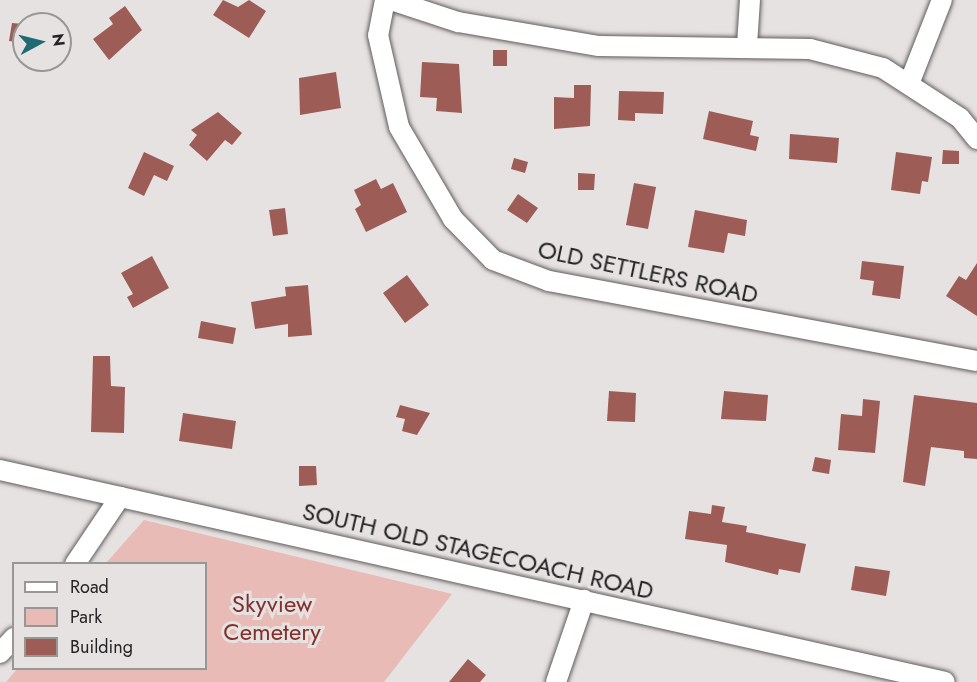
<!DOCTYPE html>
<style>
body{margin:0}
#map{position:relative;width:977px;height:682px;overflow:hidden;background:#e7e2e2;font-family:Jost,sans-serif}
div>[style]{position:absolute}
.green>*{inset:0;background:#e8bbb6}
.building>*{inset:0;background:#9d5c56}
.roads{filter:drop-shadow(0 0 2px #605d5c) drop-shadow(0 0 2px #605d5c)}
.minor>*{height:20px;margin:-10px;padding:0 10px;transform-origin:10px;border-radius:10px;background:#fff}
span{translate:-50% -50%;white-space:nowrap;text-align:center;line-height:1.15;-webkit-text-stroke:6px #e7e2e2;paint-order:stroke}
.street-label{font-size:24px;color:#242323}
.park-label{font-size:24px;color:#83302b}
.legend{position:absolute;left:12px;top:562px;width:195px;height:108px;box-sizing:border-box;background:#e7e2e2;border:2px solid #999696;margin:0;padding:8px 10px;list-style:none;font-size:18px;color:#242323}
.legend li{display:flex;align-items:center;gap:12px;height:30px}
.legend b{width:30px;border:2px solid #999696}
.north{position:absolute;left:12px;top:12px;width:60px;height:60px;box-sizing:border-box;background:#e7e2e2;border:2px solid #999696;border-radius:50%;rotate:83deg;font-size:16px;font-weight:700;line-height:24px;text-align:center;color:#242323}
.north::after{content:'';display:block;margin:auto;width:21px;height:27px;background:#1f6a73;clip-path:polygon(50% 0,100% 100%,50% 72%,0 100%)}
</style>
<div id="map">
<div class="green">
<i style="clip-path:polygon(144px 520px,452px 594px,384px 682px,6px 682px,17px 669px,206px 668px,206px 564px,106px 563px)"></i>
</div>
<div class="building">
<i style="clip-path:polygon(223px 0,238px 7px,249px 0,266px 11px,249px 38px,213px 15px)"></i>
<i style="clip-path:polygon(125px 6px,142px 30px,109px 60px,93px 39px,113px 24px,109px 18px)"></i>
<i style="clip-path:polygon(12px 23px,24px 24px,24px 43px,9px 41px)"></i>
<i style="clip-path:polygon(493px 50px,507px 50px,507px 66px,493px 66px)"></i>
<i style="clip-path:polygon(422px 62px,459px 64px,462px 113px,436px 111px,437px 98px,420px 97px)"></i>
<i style="clip-path:polygon(336px 72px,341px 108px,300px 115px,299px 78px)"></i>
<i style="clip-path:polygon(574px 85px,591px 85px,590px 126px,554px 129px,554px 97px,574px 98px)"></i>
<i style="clip-path:polygon(619px 91px,664px 92px,663px 114px,635px 113px,635px 121px,618px 120px)"></i>
<i style="clip-path:polygon(709px 111px,753px 121px,750px 135px,759px 137px,756px 151px,703px 139px)"></i>
<i style="clip-path:polygon(218px 112px,242px 133px,232px 145px,225px 140px,207px 161px,189px 145px,197px 135px,191px 130px)"></i>
<i style="clip-path:polygon(790px 134px,839px 138px,837px 163px,789px 159px)"></i>
<i style="clip-path:polygon(943px 150px,959px 151px,959px 164px,942px 164px)"></i>
<i style="clip-path:polygon(144px 152px,174px 166px,167px 181px,154px 175px,144px 196px,128px 188px)"></i>
<i style="clip-path:polygon(896px 152px,932px 157px,928px 182px,922px 181px,920px 194px,891px 190px)"></i>
<i style="clip-path:polygon(514px 158px,528px 162px,525px 173px,511px 169px)"></i>
<i style="clip-path:polygon(578px 173px,595px 174px,594px 190px,578px 190px)"></i>
<i style="clip-path:polygon(376px 179px,381px 189px,393px 183px,407px 212px,366px 232px,355px 209px,361px 205px,354px 190px)"></i>
<i style="clip-path:polygon(634px 183px,656px 187px,648px 229px,626px 225px)"></i>
<i style="clip-path:polygon(518px 194px,538px 208px,527px 223px,507px 210px)"></i>
<i style="clip-path:polygon(285px 208px,288px 234px,273px 236px,269px 210px)"></i>
<i style="clip-path:polygon(695px 210px,747px 220px,745px 236px,728px 233px,724px 253px,688px 247px)"></i>
<i style="clip-path:polygon(152px 256px,169px 288px,133px 308px,127px 297px,133px 294px,121px 273px)"></i>
<i style="clip-path:polygon(862px 261px,904px 266px,900px 299px,872px 295px,874px 281px,860px 279px)"></i>
<i style="clip-path:polygon(977px 263px,977px 316px,946px 296px,959px 276px,966px 280px)"></i>
<i style="clip-path:polygon(407px 275px,429px 305px,405px 323px,383px 293px)"></i>
<i style="clip-path:polygon(308px 285px,312px 335px,288px 337px,288px 324px,255px 329px,251px 302px,286px 296px,285px 287px)"></i>
<i style="clip-path:polygon(201px 321px,236px 328px,233px 344px,198px 338px)"></i>
<i style="clip-path:polygon(93px 356px,110px 356px,111px 386px,125px 387px,124px 433px,91px 432px)"></i>
<i style="clip-path:polygon(609px 391px,636px 393px,635px 422px,607px 421px)"></i>
<i style="clip-path:polygon(724px 391px,768px 395px,766px 421px,721px 419px)"></i>
<i style="clip-path:polygon(914px 395px,977px 403px,977px 459px,964px 458px,964px 451px,931px 447px,925px 486px,903px 482px)"></i>
<i style="clip-path:polygon(863px 399px,880px 401px,875px 453px,838px 450px,841px 414px,862px 416px)"></i>
<i style="clip-path:polygon(400px 405px,430px 413px,417px 435px,402px 431px,405px 419px,396px 417px)"></i>
<i style="clip-path:polygon(183px 413px,236px 421px,232px 449px,179px 441px)"></i>
<i style="clip-path:polygon(815px 457px,831px 460px,829px 474px,812px 471px)"></i>
<i style="clip-path:polygon(299px 466px,316px 466px,317px 485px,299px 486px)"></i>
<i style="clip-path:polygon(712px 505px,725px 507px,722px 522px,747px 526px,746px 532px,806px 544px,800px 573px,779px 569px,778px 575px,725px 562px,727px 545px,685px 539px,689px 511px,711px 514px)"></i>
<i style="clip-path:polygon(855px 566px,890px 571px,886px 596px,851px 590px)"></i>
<i style="clip-path:polygon(468px 659px,486px 675px,480px 682px,449px 682px)"></i>
</div>
<div class="roads">
<div class="minor">
<i style="left:385px;top:0;width:36px;rotate:101deg"></i>
<i style="left:378px;top:35px;width:94px;rotate:77.1deg"></i>
<i style="left:399px;top:127px;width:107px;rotate:59.6deg"></i>
<i style="left:453px;top:219px;width:57px;rotate:45.7deg"></i>
<i style="left:493px;top:260px;width:60px;rotate:20.6deg"></i>
<i style="left:549px;top:281px;width:435px;rotate:10.6deg"></i>
<i style="left:391px;top:0;width:71px;rotate:18.2deg"></i>
<i style="left:458px;top:22px;width:143px;rotate:9.7deg"></i>
<i style="left:599px;top:46px;width:211px;rotate:0.8deg"></i>
<i style="left:810px;top:49px;width:75px;rotate:14.6deg"></i>
<i style="left:883px;top:68px;width:92px;rotate:33deg"></i>
<i style="left:960px;top:118px;width:27px;rotate:51deg"></i>
<i style="left:747px;top:45px;width:45px;rotate:-86.2deg"></i>
<i style="left:909px;top:84px;width:90px;rotate:-68.6deg"></i>
<i style="left:0;top:470px;width:968px;rotate:12.64deg"></i>
<i style="left:75px;top:564px;width:81px;rotate:-56.1deg"></i>
<i style="left:0;top:653px;width:21px;rotate:-47deg"></i>
<i style="left:556px;top:682px;width:87px;rotate:-71.1deg"></i>
</div>
</div>
<div class="street-label">
<span style="left:648px;top:272px;rotate:12deg">OLD SETTLERS ROAD</span>
<span style="left:478px;top:551px;rotate:13deg">SOUTH OLD STAGECOACH ROAD</span>
</div>
<div class="park-label">
<span style="left:272px;top:618px">Skyview<br>Cemetery</span>
</div>
<ul class="legend">
<li><b style="height:8px;background:#fff"></b>Road</li>
<li><b style="height:16px;background:#e8bbb6"></b>Park</li>
<li><b style="height:16px;background:#9d5c56"></b>Building</li>
</ul>
<div class="north">N</div>
</div>
